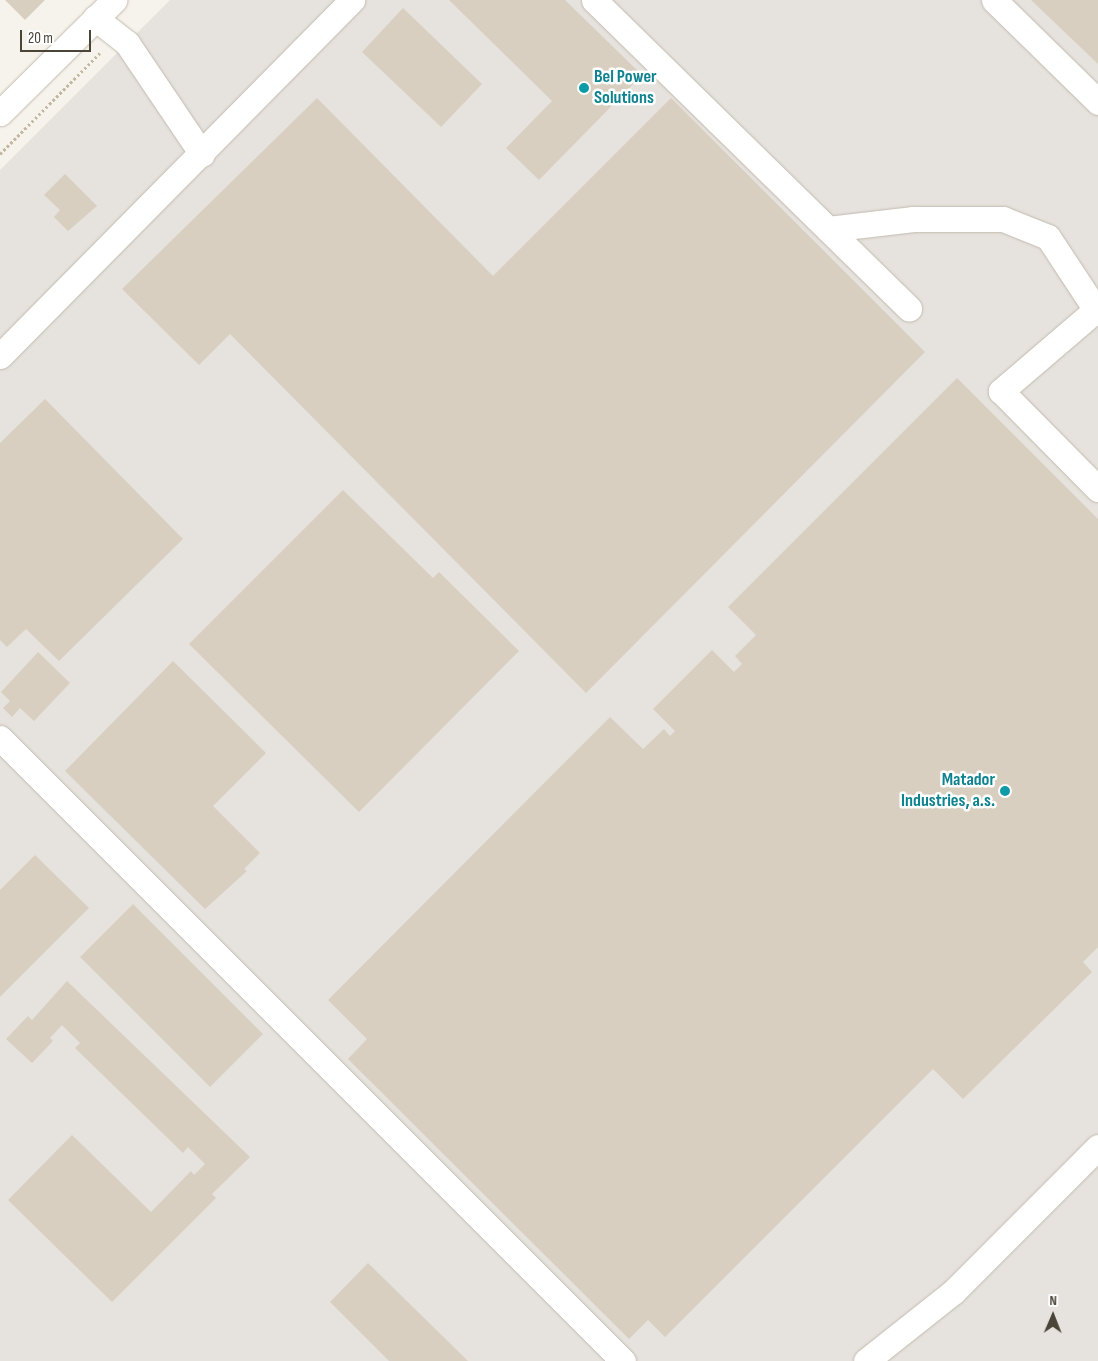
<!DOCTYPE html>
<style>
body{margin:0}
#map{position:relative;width:1098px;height:1361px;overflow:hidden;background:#f6f3ec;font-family:"Sofia Sans Condensed",sans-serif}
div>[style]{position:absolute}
.industrial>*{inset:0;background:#e6e2dd}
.building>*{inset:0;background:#d8cfc1}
.path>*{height:3px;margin-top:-1.5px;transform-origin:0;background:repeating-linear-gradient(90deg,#c4b79f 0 2.5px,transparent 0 5px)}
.roads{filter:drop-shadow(0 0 1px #c2bbae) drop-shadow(0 0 1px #c2bbae)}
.minor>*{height:25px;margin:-12.5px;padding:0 12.5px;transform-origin:12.5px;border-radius:12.5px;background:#fff}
.dots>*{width:14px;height:14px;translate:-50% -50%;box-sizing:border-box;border:2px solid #fff;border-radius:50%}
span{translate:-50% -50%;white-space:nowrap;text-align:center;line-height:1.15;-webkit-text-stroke:5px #fff;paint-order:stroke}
.culture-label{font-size:18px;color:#0d838f;font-weight:700}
.left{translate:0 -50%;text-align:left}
.right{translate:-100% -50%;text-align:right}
.north{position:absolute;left:1028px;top:1291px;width:50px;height:50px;-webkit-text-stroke:4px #fff;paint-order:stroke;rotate:1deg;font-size:14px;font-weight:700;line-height:20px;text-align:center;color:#4b4439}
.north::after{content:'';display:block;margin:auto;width:18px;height:22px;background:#4b4439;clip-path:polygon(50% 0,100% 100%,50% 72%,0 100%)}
.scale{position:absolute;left:20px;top:30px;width:71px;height:22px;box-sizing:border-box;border:2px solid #4b4439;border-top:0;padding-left:6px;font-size:15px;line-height:18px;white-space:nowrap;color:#4b4439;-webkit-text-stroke:4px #fff;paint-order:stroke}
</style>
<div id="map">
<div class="industrial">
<i style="clip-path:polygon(170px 0,1098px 0,1098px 1361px,0 1361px,0 170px)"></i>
</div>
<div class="building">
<i style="clip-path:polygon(5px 0,45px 0,25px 20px)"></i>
<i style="clip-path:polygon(449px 0,565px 0,642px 75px,539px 180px,506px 148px,552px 101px)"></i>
<i style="clip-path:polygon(1031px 0,1098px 0,1098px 64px)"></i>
<i style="clip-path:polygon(403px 8px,482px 84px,441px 127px,362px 52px)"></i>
<i style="clip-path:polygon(317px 98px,493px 276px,671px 98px,925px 352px,586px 693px,230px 334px,199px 365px,122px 289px)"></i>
<i style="clip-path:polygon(65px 174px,97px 206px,68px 231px,54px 217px,60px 210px,44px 195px)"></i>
<i style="clip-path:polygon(957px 378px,1098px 519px,1098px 947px,1083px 962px,1092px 972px,963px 1099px,933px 1069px,665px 1337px,648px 1320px,629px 1339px,348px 1059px,367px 1039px,328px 1000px,610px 717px,643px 749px,664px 729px,670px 736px,675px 731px,653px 709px,712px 650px,734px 672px,742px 664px,735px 656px,756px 635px,728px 607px)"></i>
<i style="clip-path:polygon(45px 399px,183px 539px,59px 661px,26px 629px,7px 647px,0 640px,0 443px)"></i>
<i style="clip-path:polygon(343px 490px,433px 578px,439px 572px,519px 651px,359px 812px,189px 644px)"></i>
<i style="clip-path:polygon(38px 652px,70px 683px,34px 721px,20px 708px,12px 717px,3px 708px,10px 701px,1px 692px)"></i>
<i style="clip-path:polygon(173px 661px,266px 753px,213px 806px,260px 853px,244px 869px,247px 871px,205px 909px,65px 771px)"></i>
<i style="clip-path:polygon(35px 855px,89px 908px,0 997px,0 890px)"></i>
<i style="clip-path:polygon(133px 904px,263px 1034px,210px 1087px,80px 957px)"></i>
<i style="clip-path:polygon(67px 981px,250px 1157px,212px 1194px,216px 1198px,112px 1302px,8px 1200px,72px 1135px,151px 1212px,191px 1171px,194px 1175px,205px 1164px,188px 1147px,183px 1153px,75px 1048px,80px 1043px,62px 1025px,50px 1038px,53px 1041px,32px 1063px,6px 1039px,28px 1016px,32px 1020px)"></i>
<i style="clip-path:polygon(368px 1263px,468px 1361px,389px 1361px,330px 1302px)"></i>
</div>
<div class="path">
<i style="left:0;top:154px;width:142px;rotate:-45.3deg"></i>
</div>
<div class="roads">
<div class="minor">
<i style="left:594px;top:0;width:441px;rotate:44.4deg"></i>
<i style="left:994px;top:0;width:146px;rotate:44.4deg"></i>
<i style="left:95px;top:18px;width:41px;rotate:38deg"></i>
<i style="left:127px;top:43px;width:134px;rotate:56deg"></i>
<i style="left:0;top:113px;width:161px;rotate:-44.7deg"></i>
<i style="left:828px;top:229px;width:86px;rotate:-6.7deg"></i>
<i style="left:913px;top:219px;width:90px"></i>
<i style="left:1003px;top:219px;width:48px;rotate:21.8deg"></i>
<i style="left:1048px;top:237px;width:87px;rotate:56.7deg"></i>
<i style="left:1098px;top:308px;width:128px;rotate:139.4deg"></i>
<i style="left:1001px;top:391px;width:138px;rotate:45.3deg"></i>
<i style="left:0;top:356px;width:501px;rotate:-45.32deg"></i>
<i style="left:0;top:738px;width:881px;rotate:45deg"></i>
<i style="left:866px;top:1361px;width:111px;rotate:-38.4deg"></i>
<i style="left:953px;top:1292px;width:205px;rotate:-45deg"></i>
</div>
</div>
<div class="dots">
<i style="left:584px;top:88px;background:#0f9aa8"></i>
<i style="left:1005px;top:791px;background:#0f9aa8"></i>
</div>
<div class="culture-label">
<span class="left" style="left:594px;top:88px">Bel Power<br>Solutions</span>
<span class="right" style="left:995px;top:791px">Matador<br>Industries, a.s.</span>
</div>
<div class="north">N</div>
<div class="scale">20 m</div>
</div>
